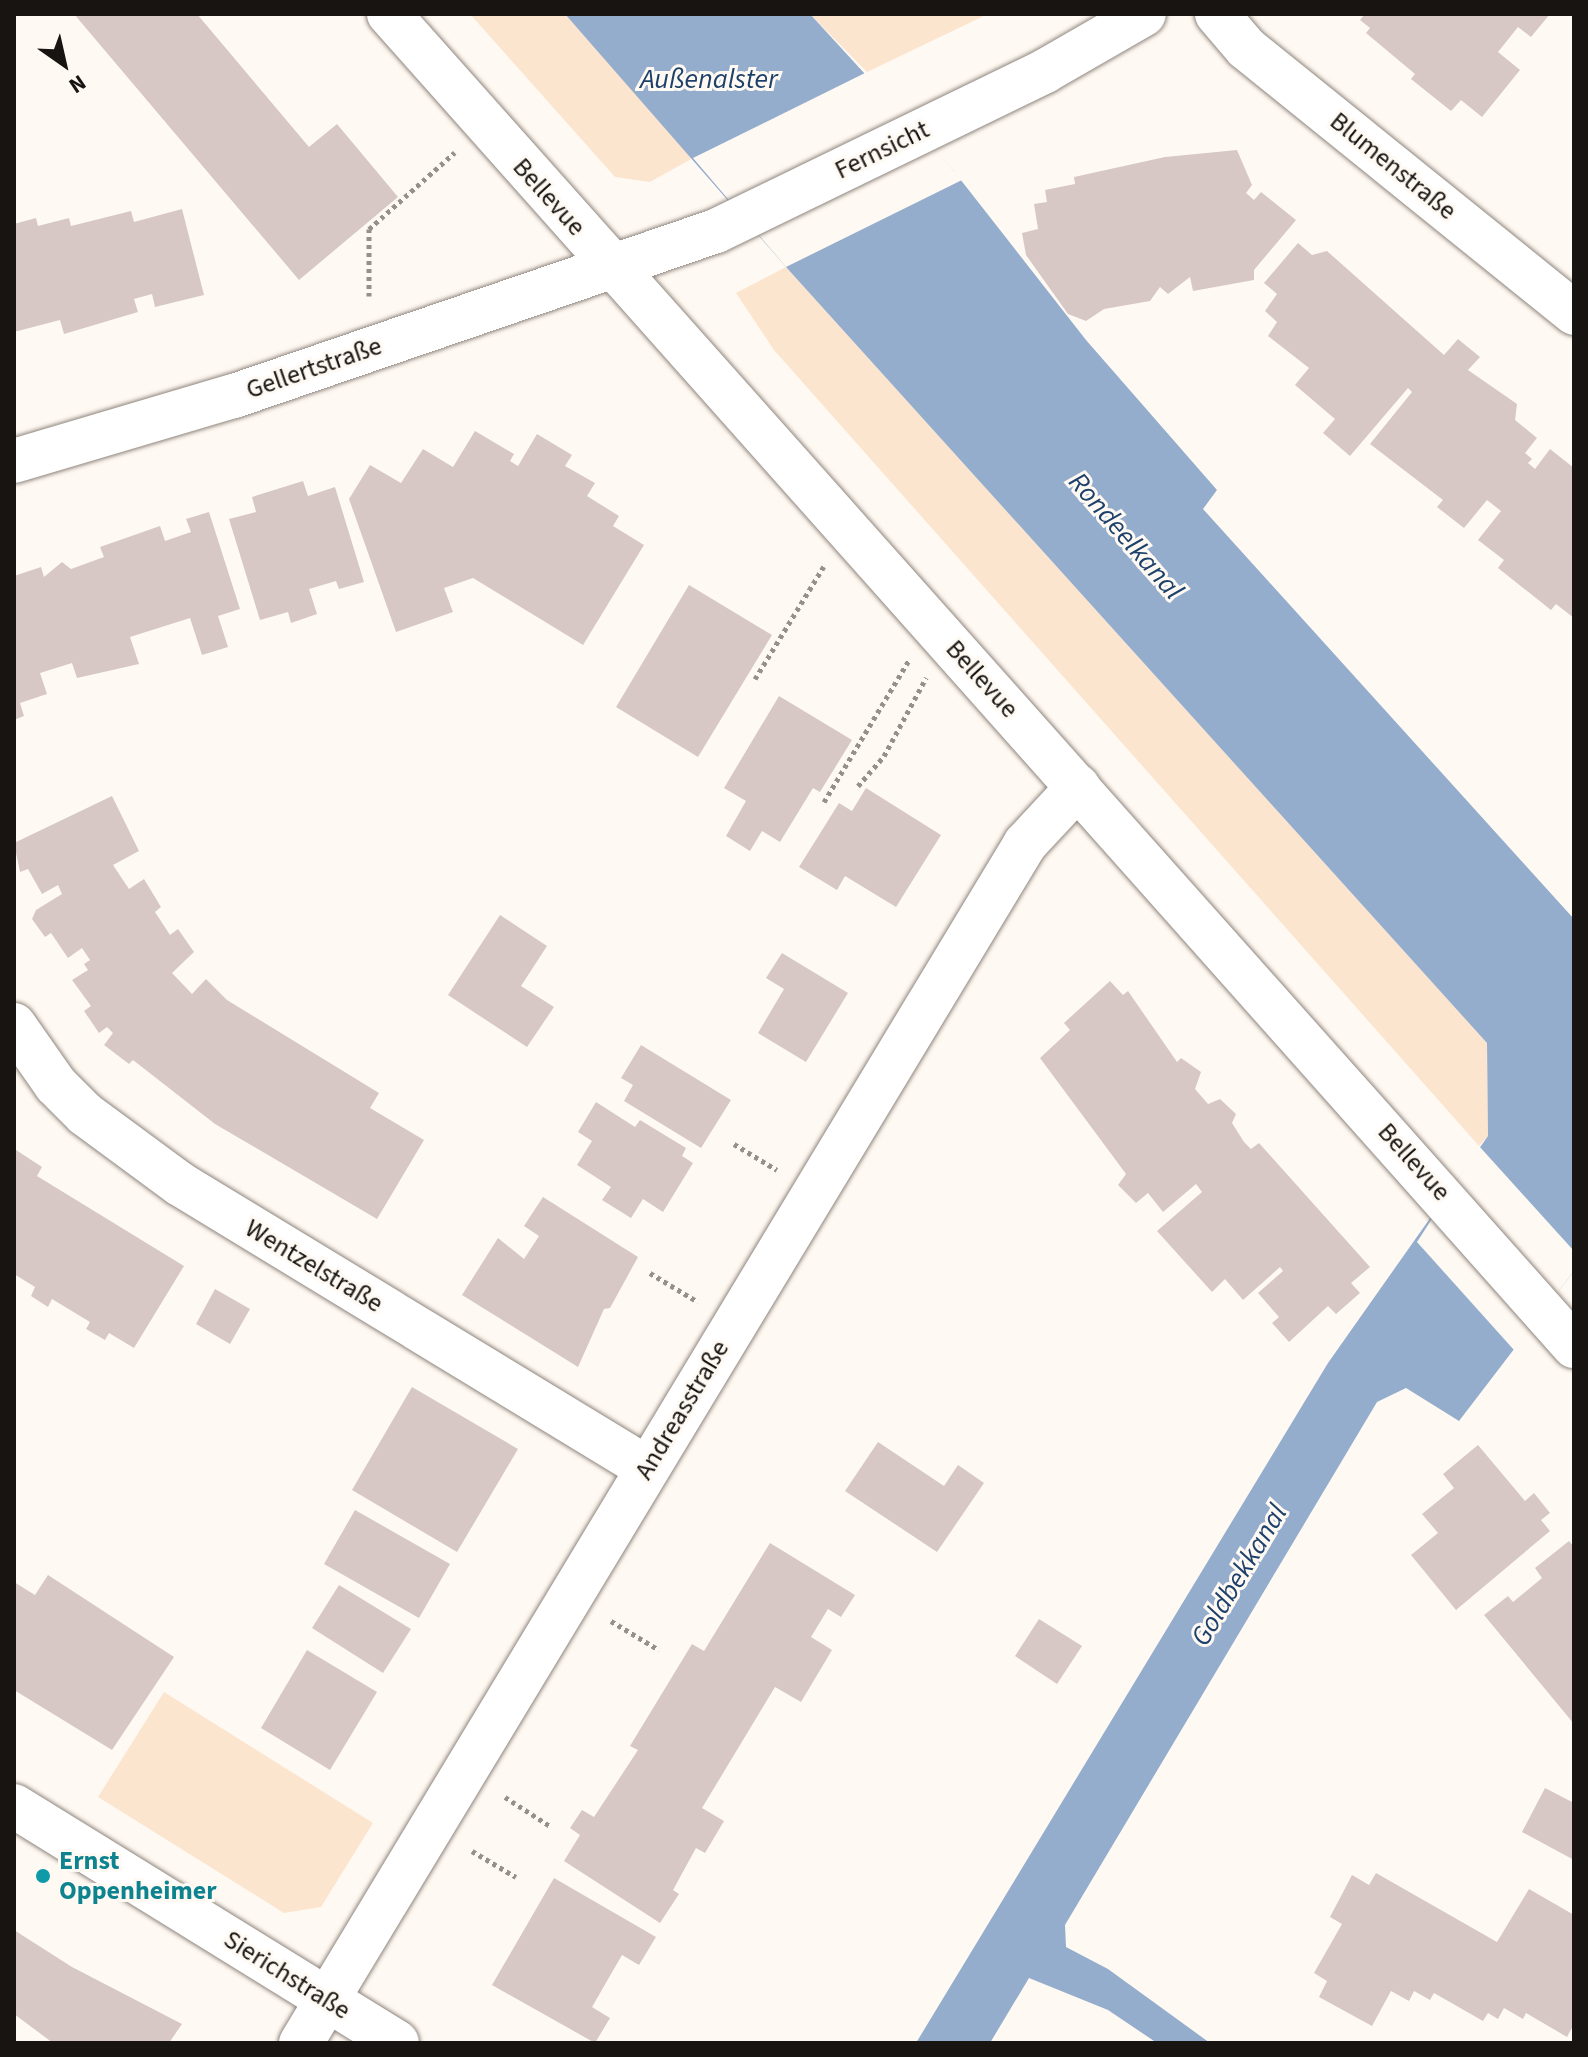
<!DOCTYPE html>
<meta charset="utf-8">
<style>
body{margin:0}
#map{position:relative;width:1588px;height:2057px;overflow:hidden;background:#fff9f3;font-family:"Source Sans 3",sans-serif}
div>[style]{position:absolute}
.green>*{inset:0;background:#fce5ce}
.water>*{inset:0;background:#94adcc}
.pier>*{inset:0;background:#fff9f3}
.building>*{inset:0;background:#d7c8c6}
.path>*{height:5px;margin-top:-2.5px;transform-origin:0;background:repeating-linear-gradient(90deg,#95908c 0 4px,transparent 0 8px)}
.roads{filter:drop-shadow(0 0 2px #8e857d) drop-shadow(0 0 2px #8e857d)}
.minor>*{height:44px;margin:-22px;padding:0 22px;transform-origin:22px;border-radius:22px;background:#fff}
.major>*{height:44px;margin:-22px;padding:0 22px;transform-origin:22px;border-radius:22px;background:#fff}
.dots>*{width:22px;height:22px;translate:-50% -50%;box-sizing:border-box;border:4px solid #fff9f3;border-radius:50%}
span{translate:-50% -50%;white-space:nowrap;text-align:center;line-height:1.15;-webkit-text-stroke:6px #fff9f3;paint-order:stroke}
.street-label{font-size:26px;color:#171411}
.culture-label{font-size:26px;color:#0d838f;font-weight:700}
.left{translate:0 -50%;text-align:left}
.water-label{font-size:28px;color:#1d416b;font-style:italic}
.frame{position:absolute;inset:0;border:16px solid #171411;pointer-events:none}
.north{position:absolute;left:24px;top:24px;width:80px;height:80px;-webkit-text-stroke:6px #fff9f3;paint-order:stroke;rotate:146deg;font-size:22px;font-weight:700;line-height:32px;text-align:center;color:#171411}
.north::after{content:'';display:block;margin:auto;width:28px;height:36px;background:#171411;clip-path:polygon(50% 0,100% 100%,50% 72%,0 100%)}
</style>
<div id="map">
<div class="green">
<i style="clip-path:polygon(470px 14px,565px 14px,693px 158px,650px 182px,615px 177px)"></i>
<i style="clip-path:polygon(810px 14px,988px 14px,867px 72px)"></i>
<i style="clip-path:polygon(786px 267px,1487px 1043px,1488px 1136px,1479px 1146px,774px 350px,736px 293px)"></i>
<i style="clip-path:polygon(164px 1692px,373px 1823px,321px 1907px,284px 1913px,98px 1797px)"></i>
</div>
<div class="water">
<i style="clip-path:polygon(565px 14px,810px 14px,953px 170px,1086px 340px,1217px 490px,1203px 509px,1574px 919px,1574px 1271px,1459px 1421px,1406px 1388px,1377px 1402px,1065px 1925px,1066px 1947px,1108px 1969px,1210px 2043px,1157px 2043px,1108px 2010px,1029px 1978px,990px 2043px,916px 2043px,1328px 1363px,1488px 1136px,1487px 1043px,786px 267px)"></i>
</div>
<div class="pier">
<i style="clip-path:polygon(867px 72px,962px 180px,786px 267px,693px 158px)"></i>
<i style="clip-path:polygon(1479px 1146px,1574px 1251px,1574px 1271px,1514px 1350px,1417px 1242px)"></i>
</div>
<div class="building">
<i style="clip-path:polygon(74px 14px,197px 14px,309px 147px,337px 124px,398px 197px,299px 280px)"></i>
<i style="clip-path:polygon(1365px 14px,1550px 14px,1531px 37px,1518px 27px,1498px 52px,1520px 70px,1482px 117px,1461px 100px,1451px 111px,1411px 79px,1415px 74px,1366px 33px,1370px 28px,1360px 20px)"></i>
<i style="clip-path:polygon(1237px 150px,1252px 185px,1246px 193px,1254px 200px,1261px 192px,1296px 220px,1254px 270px,1254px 280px,1193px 291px,1190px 277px,1168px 294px,1160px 287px,1150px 301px,1104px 309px,1086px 321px,1068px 314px,1026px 255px,1022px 233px,1038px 229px,1034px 204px,1047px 202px,1045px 190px,1075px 184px,1074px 177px,1165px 157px)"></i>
<i style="clip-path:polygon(182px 209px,204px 295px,155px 307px,152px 294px,134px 299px,138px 312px,64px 334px,60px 320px,14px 332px,14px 224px,36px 218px,38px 226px,69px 218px,71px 226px,131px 211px,134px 222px)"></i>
<i style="clip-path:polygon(1298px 243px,1312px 255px,1327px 251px,1444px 355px,1458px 339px,1480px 357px,1468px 370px,1517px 404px,1515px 420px,1537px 438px,1525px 453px,1532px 459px,1528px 463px,1535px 469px,1550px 449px,1574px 468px,1574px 618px,1556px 604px,1551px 610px,1498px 568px,1504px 560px,1478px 540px,1501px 511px,1487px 500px,1464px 528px,1437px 507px,1443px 500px,1370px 444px,1412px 392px,1408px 388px,1350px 456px,1323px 433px,1335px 419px,1295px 385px,1309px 368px,1268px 336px,1277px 322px,1265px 311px,1277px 294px,1264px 283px)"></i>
<i style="clip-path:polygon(475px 431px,514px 454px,510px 461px,518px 466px,537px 434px,572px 455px,565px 466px,595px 483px,587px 496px,619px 516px,613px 526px,644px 545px,583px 645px,473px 578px,444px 588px,453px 612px,396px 632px,349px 499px,370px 465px,401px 483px,423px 449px,453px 467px)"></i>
<i style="clip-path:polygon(303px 481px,308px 496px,335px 487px,364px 582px,339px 589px,336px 581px,309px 589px,317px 614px,291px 623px,288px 612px,260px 620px,229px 519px,256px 512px,252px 497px)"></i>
<i style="clip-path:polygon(209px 512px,240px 609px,218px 616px,228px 647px,202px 655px,190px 618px,130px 637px,139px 664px,77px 678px,72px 663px,40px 673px,47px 694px,20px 703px,24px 716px,14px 720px,14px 576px,41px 567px,44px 577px,62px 562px,71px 569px,104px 557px,100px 547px,160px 526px,165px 541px,191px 532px,186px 519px)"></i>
<i style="clip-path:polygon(689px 585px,772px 635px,698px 757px,616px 707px)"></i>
<i style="clip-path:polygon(779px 696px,852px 740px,820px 792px,813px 788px,780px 842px,762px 831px,750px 851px,726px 836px,746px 801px,724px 788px)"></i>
<i style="clip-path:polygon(866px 788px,941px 835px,896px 907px,845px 876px,837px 890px,799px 867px,839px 803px,852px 811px)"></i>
<i style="clip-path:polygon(112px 796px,139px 851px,113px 865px,129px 889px,144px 879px,161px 907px,155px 912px,170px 935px,178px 929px,194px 952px,172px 973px,192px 994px,206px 979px,227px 1000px,379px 1093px,370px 1108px,424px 1140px,377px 1219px,215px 1124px,133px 1060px,129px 1064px,104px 1045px,113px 1033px,107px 1027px,99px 1033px,84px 1011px,91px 1006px,72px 980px,88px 970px,84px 964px,90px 960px,82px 948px,68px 958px,51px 933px,45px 937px,32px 919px,36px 910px,62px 894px,58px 885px,42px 894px,28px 869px,20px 872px,14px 843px)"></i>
<i style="clip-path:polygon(500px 915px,547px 946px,521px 986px,554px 1007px,527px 1047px,448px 995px)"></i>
<i style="clip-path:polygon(782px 953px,848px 993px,806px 1062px,758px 1033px,784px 989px,766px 978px)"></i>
<i style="clip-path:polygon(1110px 981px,1123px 995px,1128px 991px,1177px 1062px,1181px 1058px,1201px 1072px,1195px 1089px,1208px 1104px,1220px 1099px,1236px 1114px,1232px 1123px,1244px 1142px,1251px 1149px,1259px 1143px,1370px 1267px,1351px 1283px,1360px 1293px,1336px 1314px,1328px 1306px,1289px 1342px,1272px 1323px,1279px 1317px,1258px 1293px,1283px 1271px,1280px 1267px,1243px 1300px,1225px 1279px,1212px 1292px,1157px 1231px,1202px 1192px,1196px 1184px,1163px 1212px,1148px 1193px,1136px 1203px,1118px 1185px,1126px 1174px,1040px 1058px,1070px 1030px,1064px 1023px)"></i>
<i style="clip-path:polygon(641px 1045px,731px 1100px,701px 1148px,624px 1101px,633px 1085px,621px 1078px)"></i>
<i style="clip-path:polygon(596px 1102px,635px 1127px,640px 1120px,686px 1148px,682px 1156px,693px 1163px,663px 1212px,643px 1199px,631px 1218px,602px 1200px,611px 1187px,577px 1165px,592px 1141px,578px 1132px)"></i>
<i style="clip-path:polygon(16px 1150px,42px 1167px,37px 1176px,184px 1266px,134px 1348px,109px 1333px,105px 1340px,86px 1329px,90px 1322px,52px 1299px,48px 1307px,31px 1296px,35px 1287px,14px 1274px)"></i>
<i style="clip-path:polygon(543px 1197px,638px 1257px,610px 1308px,604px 1309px,578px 1367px,462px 1295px,498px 1238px,524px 1259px,539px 1236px,524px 1226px)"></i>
<i style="clip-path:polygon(215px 1289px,250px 1309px,230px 1344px,196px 1324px)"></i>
<i style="clip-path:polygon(412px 1387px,518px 1449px,457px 1552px,352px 1490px)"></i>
<i style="clip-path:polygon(878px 1442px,944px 1486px,958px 1465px,984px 1483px,937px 1552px,845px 1491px)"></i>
<i style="clip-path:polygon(1478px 1445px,1525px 1501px,1534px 1493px,1550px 1513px,1541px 1520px,1550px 1531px,1456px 1610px,1411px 1555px,1438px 1533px,1422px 1514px,1454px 1488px,1443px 1474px)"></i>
<i style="clip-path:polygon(355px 1510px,450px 1564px,419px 1618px,324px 1564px)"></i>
<i style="clip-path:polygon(1569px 1541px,1574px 1547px,1574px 1724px,1484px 1615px,1508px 1596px,1513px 1602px,1542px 1578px,1535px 1568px)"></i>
<i style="clip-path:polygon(770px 1543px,855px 1595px,841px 1617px,828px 1609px,811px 1637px,832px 1650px,801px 1702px,775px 1687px,702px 1808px,724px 1821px,705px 1853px,696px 1848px,673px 1890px,679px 1894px,660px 1923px,564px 1861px,580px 1835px,570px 1828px,582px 1810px,594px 1817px,638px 1750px,630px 1746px,692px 1644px,704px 1651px)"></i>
<i style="clip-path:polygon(48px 1575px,174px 1657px,112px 1750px,14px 1690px,14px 1582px,35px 1595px)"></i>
<i style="clip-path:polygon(339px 1585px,411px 1629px,383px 1673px,312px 1628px)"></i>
<i style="clip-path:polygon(1039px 1619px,1082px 1646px,1057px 1684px,1015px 1656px)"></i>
<i style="clip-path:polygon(307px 1650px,377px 1692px,330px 1770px,261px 1728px)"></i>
<i style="clip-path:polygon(1545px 1788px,1574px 1803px,1574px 1860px,1522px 1832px)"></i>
<i style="clip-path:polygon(1376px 1873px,1497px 1942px,1529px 1889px,1574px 1915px,1574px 2024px,1567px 2037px,1526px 2013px,1523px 2019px,1504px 2008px,1498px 2019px,1488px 2013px,1483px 2021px,1434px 1993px,1430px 2000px,1414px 1991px,1409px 2001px,1391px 1991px,1372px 2026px,1319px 1997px,1327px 1981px,1314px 1973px,1342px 1924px,1330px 1917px,1352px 1875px,1369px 1885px)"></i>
<i style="clip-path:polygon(554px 1878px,656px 1937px,639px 1965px,622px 1955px,592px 2007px,610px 2018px,595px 2043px,492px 1985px)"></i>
<i style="clip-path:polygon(14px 1930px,72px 1967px,182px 2024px,169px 2043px,53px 2043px,14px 2014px)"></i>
</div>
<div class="path">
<i style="left:369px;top:296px;width:67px;rotate:-90deg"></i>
<i style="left:369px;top:229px;width:115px;rotate:-41.8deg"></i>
<i style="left:755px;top:679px;width:132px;rotate:-58.6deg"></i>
<i style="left:858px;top:786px;width:40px;rotate:-49deg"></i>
<i style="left:884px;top:756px;width:89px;rotate:-61.7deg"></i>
<i style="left:824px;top:802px;width:165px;rotate:-59.1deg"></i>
<i style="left:734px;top:1144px;width:50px;rotate:31.2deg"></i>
<i style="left:650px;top:1273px;width:56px;rotate:31.1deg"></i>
<i style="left:611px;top:1621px;width:56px;rotate:31.1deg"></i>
<i style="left:505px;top:1797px;width:54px;rotate:32.8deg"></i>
<i style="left:472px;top:1851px;width:51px;rotate:30.6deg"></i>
</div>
<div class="roads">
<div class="minor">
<i style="left:389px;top:14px;width:1783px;rotate:48.34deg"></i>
<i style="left:1217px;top:14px;width:45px;rotate:49.5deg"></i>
<i style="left:1246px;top:48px;width:422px;rotate:38.9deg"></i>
<i style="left:14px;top:461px;width:229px;rotate:-16.5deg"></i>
<i style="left:234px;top:396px;width:509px;rotate:-18.9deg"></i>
<i style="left:716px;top:231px;width:366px;rotate:-25.9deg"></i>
<i style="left:1045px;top:71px;width:114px;rotate:-29.9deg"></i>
<i style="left:14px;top:1025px;width:73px;rotate:55deg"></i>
<i style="left:56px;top:1085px;width:41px;rotate:45deg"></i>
<i style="left:85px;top:1114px;width:118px;rotate:36.4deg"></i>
<i style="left:180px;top:1184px;width:547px;rotate:31.31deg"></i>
<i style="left:301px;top:2043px;width:1401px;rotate:-58.87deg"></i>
<i style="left:1025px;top:844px;width:78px;rotate:-47.1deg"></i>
</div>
<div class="major">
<i style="left:14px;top:1806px;width:450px;rotate:31.7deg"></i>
</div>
</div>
<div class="dots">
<i style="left:43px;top:1876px;background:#0f9aa8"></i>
</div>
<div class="street-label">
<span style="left:882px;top:150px;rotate:-26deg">Fernsicht</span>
<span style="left:1393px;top:166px;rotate:39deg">Blumenstraße</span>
<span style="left:549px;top:197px;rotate:48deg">Bellevue</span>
<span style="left:314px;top:368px;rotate:-19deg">Gellertstraße</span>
<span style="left:982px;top:679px;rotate:48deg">Bellevue</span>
<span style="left:1414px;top:1162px;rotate:48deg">Bellevue</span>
<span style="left:314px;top:1266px;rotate:31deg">Wentzelstraße</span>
<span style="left:682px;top:1410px;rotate:-59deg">Andreasstraße</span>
<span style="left:287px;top:1975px;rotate:32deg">Sierichstraße</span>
</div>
<div class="culture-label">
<span class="left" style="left:59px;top:1876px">Ernst<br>Oppenheimer</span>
</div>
<div class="water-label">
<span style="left:709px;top:79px">Außenalster</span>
<span style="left:1126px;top:536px;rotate:49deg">Rondeelkanal</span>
<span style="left:1239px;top:1575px;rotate:-59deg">Goldbekkanal</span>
</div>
<div class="frame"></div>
<div class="north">N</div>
</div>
